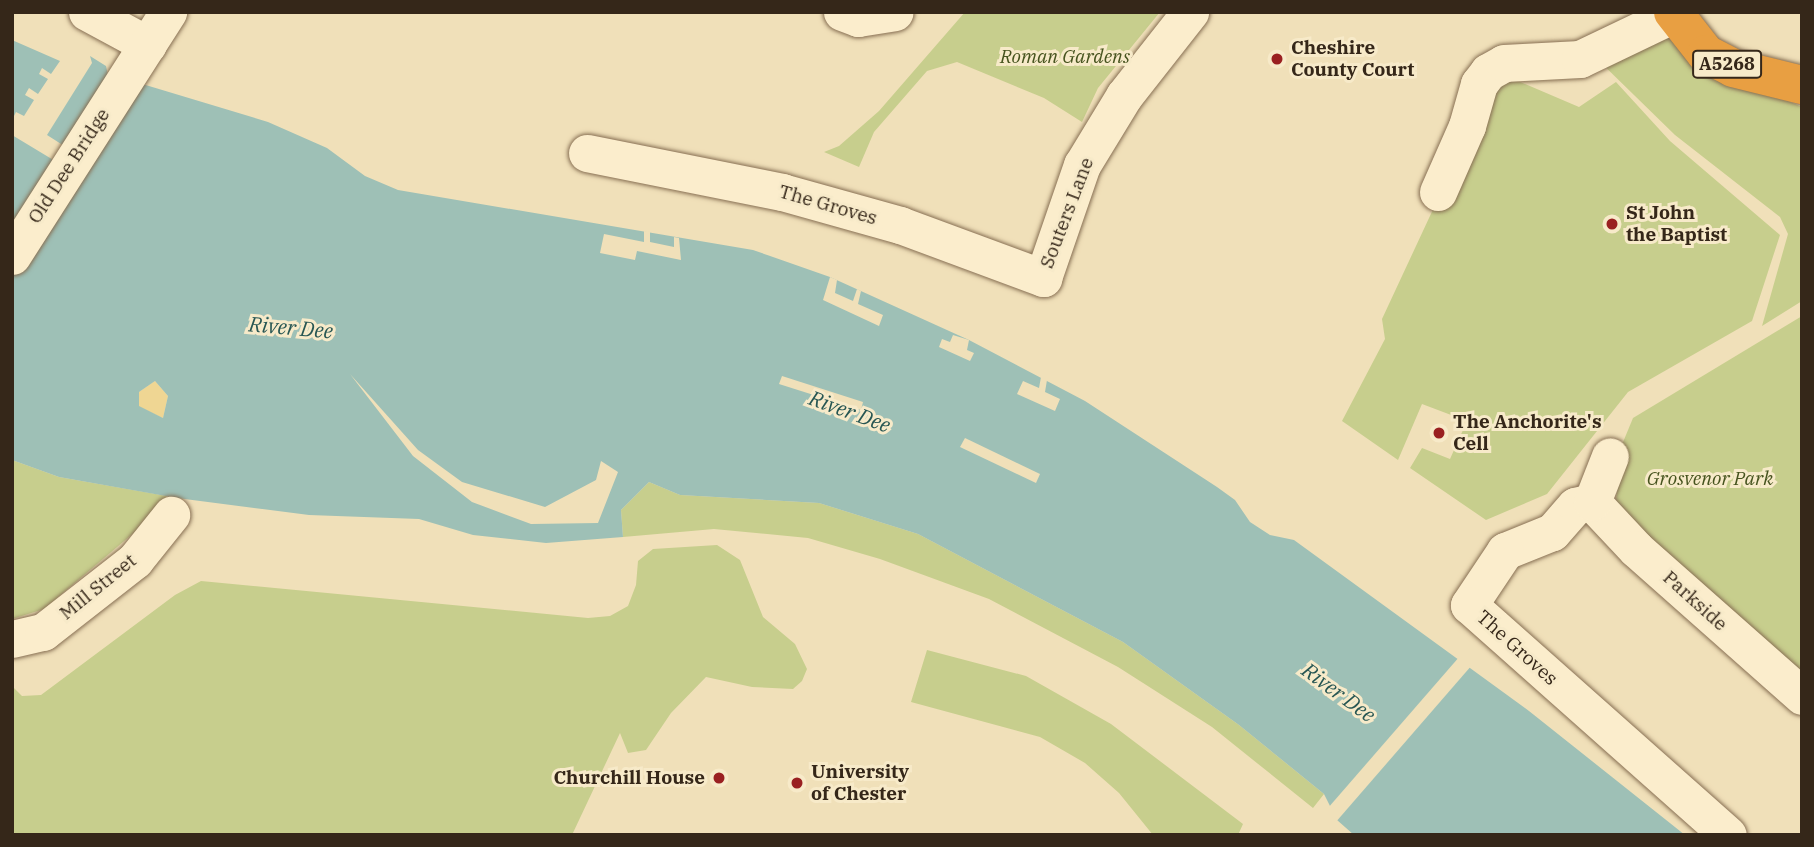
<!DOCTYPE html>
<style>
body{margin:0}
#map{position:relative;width:1814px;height:847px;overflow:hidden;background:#f0e0b9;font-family:"IBM Plex Serif",serif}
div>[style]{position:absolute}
.green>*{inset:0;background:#c7ce8d}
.sand>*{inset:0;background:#efd693}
.water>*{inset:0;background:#9ec0b6}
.pier>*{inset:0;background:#f0e0b9}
.roads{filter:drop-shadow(0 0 2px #876f53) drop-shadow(0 0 2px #876f53)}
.minor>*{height:37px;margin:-18.5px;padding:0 18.5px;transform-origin:18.5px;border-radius:18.5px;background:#fbedcc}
.highway>*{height:38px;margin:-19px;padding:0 19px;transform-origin:19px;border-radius:19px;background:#e89f42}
.dots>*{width:19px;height:19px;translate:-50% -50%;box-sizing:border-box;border:4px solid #f7eac9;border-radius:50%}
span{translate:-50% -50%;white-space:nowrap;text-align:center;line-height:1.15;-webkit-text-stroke:6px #f7eac9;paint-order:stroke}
.shield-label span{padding:2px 5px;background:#f7eac9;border:2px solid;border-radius:5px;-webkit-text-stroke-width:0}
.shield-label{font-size:18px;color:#352719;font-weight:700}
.poi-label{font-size:19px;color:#352719;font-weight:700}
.left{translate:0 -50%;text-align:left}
.right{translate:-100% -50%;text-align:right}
.park-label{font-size:19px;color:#46531e;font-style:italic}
.street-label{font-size:19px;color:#352719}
.water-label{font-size:21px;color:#275653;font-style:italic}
.frame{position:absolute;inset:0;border:14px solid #352719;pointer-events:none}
</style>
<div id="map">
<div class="green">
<i style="clip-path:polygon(965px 12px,1160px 12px,1098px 88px,1082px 122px,1044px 98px,957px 62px,927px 71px,874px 132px,859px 167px,824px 152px,839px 146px,879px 111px)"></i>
<i style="clip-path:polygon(1661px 22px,1693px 61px,1802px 107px,1802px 301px,1762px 326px,1788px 234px,1780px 217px,1675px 135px,1593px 55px)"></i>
<i style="clip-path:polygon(1497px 72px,1579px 107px,1616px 82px,1670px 141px,1780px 235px,1752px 321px,1628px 392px,1547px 494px,1486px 520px,1410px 468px,1422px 448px,1450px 459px,1467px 421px,1422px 404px,1398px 460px,1342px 421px,1385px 339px,1382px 319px)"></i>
<i style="clip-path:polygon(1802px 316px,1802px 686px,1615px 511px,1621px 447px,1633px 418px)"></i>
<i style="clip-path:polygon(12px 460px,59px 477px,167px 496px,143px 525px,44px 609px,12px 619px)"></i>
<i style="clip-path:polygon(649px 482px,680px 495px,819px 503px,918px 534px,1123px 642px,1239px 725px,1324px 794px,1313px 808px,1212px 727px,1118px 667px,989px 599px,880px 559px,808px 538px,714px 529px,623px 537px,621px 510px)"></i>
<i style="clip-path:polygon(717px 545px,740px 560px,763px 617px,795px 644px,807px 669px,802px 681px,793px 689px,752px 687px,706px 677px,671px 713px,646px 750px,628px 753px,620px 733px,572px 835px,12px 835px,12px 686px,22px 696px,41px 695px,175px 595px,201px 581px,588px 618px,610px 616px,628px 606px,636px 585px,638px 561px,653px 549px)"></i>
<i style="clip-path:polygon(927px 650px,1026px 676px,1111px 724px,1243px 824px,1238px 835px,1153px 835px,1119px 793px,1085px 763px,1040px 737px,911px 702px)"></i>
</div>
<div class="sand">
<i style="clip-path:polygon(155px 381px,168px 396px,163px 418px,139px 407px,139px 392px)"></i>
</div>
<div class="water">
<i style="clip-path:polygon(12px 40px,60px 61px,51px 74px,42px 68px,39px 74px,48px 79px,38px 94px,29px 88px,25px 95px,34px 100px,24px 116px,16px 112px,13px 118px)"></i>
<i style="clip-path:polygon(90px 56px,106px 66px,109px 80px,69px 149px,47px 135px,92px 63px)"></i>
<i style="clip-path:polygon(evenodd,139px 83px,268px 122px,327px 148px,365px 176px,398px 190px,753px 250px,830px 277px,969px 340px,1085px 401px,1217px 487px,1235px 500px,1250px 522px,1270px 535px,1294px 540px,1529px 711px,1685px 835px,1354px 835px,1337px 820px,1324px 794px,1239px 725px,1123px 642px,918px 534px,819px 503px,680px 495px,649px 482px,621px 510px,623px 537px,546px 543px,473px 535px,419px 519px,309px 515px,177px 498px,59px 477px,12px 460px,12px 135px,60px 164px,139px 83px,350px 374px,418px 450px,462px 482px,545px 507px,596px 480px,601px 461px,618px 472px,598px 523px,531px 524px,472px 502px,413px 456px,350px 374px,139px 83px,155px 381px,168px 396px,163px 418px,139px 406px,139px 392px,155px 381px)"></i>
</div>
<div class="pier">
<i style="clip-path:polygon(644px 231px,650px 232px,650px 242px,674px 247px,674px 237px,679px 238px,681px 260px,637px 251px,635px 260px,600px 253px,604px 234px,644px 242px)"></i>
<i style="clip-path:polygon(830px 277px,837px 280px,835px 293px,853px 301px,857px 289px,861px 291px,858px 304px,883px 315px,879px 326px,823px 300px)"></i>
<i style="clip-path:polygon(953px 335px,969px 340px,967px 350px,974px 353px,970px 361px,939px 347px,942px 339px,950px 342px)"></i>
<i style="clip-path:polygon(782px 376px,863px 402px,861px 410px,779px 384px)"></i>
<i style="clip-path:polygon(1041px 377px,1047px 380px,1045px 392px,1060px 399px,1055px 411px,1017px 394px,1023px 381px,1039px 388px)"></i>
<i style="clip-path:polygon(965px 438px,1040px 474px,1036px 483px,960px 447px)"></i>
<i style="clip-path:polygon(1460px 656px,1472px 665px,1335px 823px,1328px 808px)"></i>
</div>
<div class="roads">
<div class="minor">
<i style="left:87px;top:12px;width:69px;rotate:28.4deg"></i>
<i style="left:842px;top:12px;width:17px;rotate:21deg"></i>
<i style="left:858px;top:18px;width:37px;rotate:-9deg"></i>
<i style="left:587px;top:153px;width:199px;rotate:11.3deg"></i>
<i style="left:782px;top:192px;width:123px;rotate:15.6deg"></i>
<i style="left:900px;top:225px;width:153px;rotate:20.3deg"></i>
<i style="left:1043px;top:278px;width:120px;rotate:-71deg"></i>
<i style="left:1082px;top:165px;width:81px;rotate:-58.7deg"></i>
<i style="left:1124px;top:96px;width:107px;rotate:-51.8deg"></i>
<i style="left:1438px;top:192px;width:72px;rotate:-66.3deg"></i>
<i style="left:1467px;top:126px;width:44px;rotate:-74.1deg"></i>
<i style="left:1479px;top:84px;width:15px;rotate:-53deg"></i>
<i style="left:1488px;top:72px;width:18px;rotate:-29deg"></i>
<i style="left:1504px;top:63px;width:76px;rotate:-3deg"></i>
<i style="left:1580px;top:59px;width:104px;rotate:-25.6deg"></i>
<i style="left:12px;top:256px;width:290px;rotate:-57.4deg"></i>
<i style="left:1592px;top:502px;width:17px;rotate:167deg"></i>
<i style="left:1575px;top:506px;width:35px;rotate:131deg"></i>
<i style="left:1552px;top:532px;width:51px;rotate:158deg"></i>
<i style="left:1505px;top:551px;width:65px;rotate:123.7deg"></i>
<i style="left:1469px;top:605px;width:346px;rotate:41.6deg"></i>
<i style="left:1592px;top:502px;width:64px;rotate:46.9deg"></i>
<i style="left:1636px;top:549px;width:222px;rotate:41.5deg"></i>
<i style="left:1592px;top:502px;width:49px;rotate:-68.6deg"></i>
<i style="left:12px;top:639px;width:32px;rotate:-13deg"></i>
<i style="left:43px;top:632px;width:117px;rotate:-38deg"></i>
<i style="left:135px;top:560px;width:58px;rotate:-51.3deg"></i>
</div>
<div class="highway">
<i style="left:1673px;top:12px;width:53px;rotate:51.8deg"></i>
<i style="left:1706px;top:54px;width:30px;rotate:27deg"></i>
<i style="left:1733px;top:68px;width:71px;rotate:13.8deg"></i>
</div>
</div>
<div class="dots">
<i style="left:1277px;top:59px;background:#9a2021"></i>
<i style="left:1612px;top:224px;background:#9a2021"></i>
<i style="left:1439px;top:433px;background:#9a2021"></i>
<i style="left:719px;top:778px;background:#9a2021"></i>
<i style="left:797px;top:783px;background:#9a2021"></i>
</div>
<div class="shield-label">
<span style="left:1727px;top:64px">A5268</span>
</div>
<div class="poi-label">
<span class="left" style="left:1291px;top:59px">Cheshire<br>County Court</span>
<span class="left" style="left:1626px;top:224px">St John<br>the Baptist</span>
<span class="left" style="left:1453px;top:433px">The Anchorite's<br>Cell</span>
<span class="left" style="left:811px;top:783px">University<br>of Chester</span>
<span class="right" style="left:705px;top:778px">Churchill House</span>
</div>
<div class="park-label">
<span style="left:1065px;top:57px">Roman Gardens</span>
<span style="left:1710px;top:479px">Grosvenor Park</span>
</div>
<div class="street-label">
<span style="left:69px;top:166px;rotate:-57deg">Old Dee Bridge</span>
<span style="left:828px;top:205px;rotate:16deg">The Groves</span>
<span style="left:1067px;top:213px;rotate:-69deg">Souters Lane</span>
<span style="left:98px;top:587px;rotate:-39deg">Mill Street</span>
<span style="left:1695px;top:601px;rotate:42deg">Parkside</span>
<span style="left:1517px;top:648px;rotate:42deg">The Groves</span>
</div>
<div class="water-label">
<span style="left:291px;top:327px;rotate:5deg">River Dee</span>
<span style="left:850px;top:411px;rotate:20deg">River Dee</span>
<span style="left:1339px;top:692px;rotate:36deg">River Dee</span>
</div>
<div class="frame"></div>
</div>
